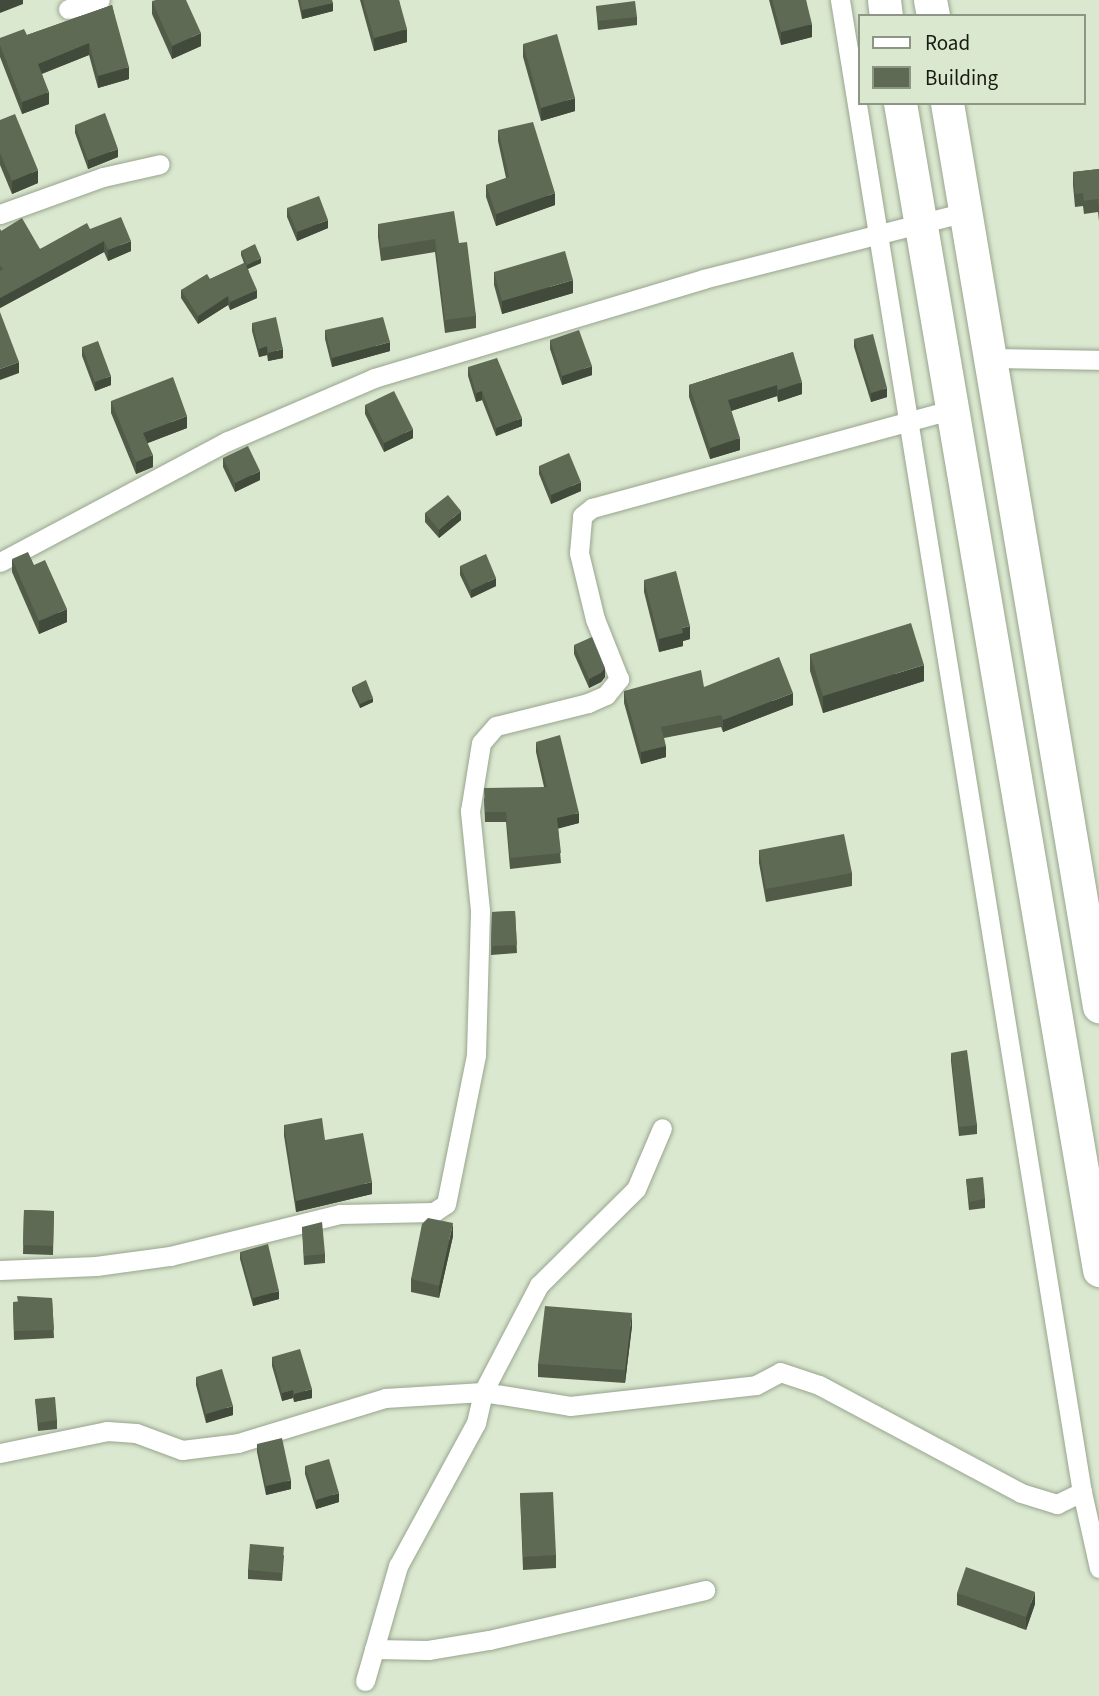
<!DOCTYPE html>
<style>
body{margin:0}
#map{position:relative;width:1099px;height:1696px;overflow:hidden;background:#dbe8d0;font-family:"Source Sans 3",sans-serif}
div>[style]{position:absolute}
.roads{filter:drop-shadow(0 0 2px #98a58e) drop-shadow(0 0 2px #98a58e)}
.minor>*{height:19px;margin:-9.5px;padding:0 9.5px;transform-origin:9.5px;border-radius:9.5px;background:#fff}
.trunk>*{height:33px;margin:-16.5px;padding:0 16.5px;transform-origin:16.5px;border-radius:16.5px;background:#fff}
.wall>*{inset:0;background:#515b48}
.shaded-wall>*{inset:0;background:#424a3b}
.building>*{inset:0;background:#5e6a54}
span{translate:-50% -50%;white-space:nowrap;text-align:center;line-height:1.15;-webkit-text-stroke:5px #dbe8d0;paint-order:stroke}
.legend{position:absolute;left:858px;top:14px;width:228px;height:91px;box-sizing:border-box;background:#dbe8d0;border:2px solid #8d9684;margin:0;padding:9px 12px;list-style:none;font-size:21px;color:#171b12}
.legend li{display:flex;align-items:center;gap:14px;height:35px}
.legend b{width:35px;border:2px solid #8d9684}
</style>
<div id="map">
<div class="roads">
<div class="minor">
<i style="left:840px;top:0;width:1511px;rotate:80.79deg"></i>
<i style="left:1082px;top:1492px;width:78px;rotate:77.4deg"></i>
<i style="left:68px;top:9px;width:33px;rotate:-16deg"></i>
<i style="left:0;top:214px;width:109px;rotate:-19.8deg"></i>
<i style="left:103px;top:177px;width:58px;rotate:-12.8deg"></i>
<i style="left:989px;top:358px;width:110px;rotate:1deg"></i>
<i style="left:0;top:562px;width:258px;rotate:-28deg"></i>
<i style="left:228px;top:441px;width:159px;rotate:-23.3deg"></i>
<i style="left:374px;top:378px;width:344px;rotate:-16.7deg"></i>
<i style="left:703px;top:279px;width:270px;rotate:-14.3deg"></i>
<i style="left:0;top:1270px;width:96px;rotate:-2.4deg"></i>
<i style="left:96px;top:1266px;width:75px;rotate:-7.7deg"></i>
<i style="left:170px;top:1256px;width:175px;rotate:-13.9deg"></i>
<i style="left:340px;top:1214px;width:94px;rotate:-1.2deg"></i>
<i style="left:434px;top:1212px;width:14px;rotate:-34deg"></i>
<i style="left:446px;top:1204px;width:152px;rotate:-78.6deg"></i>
<i style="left:476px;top:1055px;width:145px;rotate:-88.4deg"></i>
<i style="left:480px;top:910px;width:100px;rotate:-95.8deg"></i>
<i style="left:470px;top:811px;width:69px;rotate:-80.8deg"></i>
<i style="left:481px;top:743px;width:23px;rotate:-49deg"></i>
<i style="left:496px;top:726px;width:95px;rotate:-14deg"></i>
<i style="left:588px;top:703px;width:20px;rotate:-24deg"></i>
<i style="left:606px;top:695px;width:21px;rotate:-51deg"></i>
<i style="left:619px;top:679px;width:65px;rotate:-111.8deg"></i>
<i style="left:595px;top:619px;width:68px;rotate:-103.6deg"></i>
<i style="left:579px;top:553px;width:37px;rotate:-85deg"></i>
<i style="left:582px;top:516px;width:13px;rotate:-39deg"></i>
<i style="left:592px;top:508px;width:372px;rotate:-15.3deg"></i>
<i style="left:0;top:1453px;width:109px;rotate:-11.6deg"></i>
<i style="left:107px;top:1431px;width:29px;rotate:4deg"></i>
<i style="left:136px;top:1433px;width:49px;rotate:20.3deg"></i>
<i style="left:182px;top:1450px;width:56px;rotate:-7.1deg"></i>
<i style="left:238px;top:1443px;width:154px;rotate:-17deg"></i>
<i style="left:385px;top:1398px;width:98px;rotate:-3.5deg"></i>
<i style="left:483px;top:1392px;width:88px;rotate:9.1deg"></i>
<i style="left:570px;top:1406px;width:187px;rotate:-6.4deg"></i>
<i style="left:756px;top:1385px;width:27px;rotate:-28deg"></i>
<i style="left:780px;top:1372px;width:41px;rotate:18.4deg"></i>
<i style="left:819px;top:1385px;width:229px;rotate:28.1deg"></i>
<i style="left:1021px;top:1493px;width:38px;rotate:17deg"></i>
<i style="left:1057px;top:1504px;width:28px;rotate:-26deg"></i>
<i style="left:374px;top:1649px;width:54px;rotate:1.1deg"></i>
<i style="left:428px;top:1650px;width:62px;rotate:-9.3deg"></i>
<i style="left:489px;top:1640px;width:222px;rotate:-13deg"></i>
<i style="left:365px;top:1681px;width:120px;rotate:-74deg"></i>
<i style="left:398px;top:1566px;width:163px;rotate:-61.4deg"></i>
<i style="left:476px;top:1423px;width:32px;rotate:-77deg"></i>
<i style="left:483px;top:1392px;width:121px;rotate:-62.4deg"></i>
<i style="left:539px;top:1285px;width:136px;rotate:-44.7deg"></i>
<i style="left:636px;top:1189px;width:66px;rotate:-66.9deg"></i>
</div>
<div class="trunk">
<i style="left:884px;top:0;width:16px;rotate:83deg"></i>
<i style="left:930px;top:0;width:16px;rotate:79deg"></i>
<i style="left:900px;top:103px;width:1184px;rotate:80.32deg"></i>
<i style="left:947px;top:103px;width:916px;rotate:80.45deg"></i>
</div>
</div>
<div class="wall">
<i style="clip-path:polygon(298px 0,332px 0,333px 11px,302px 19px)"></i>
<i style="clip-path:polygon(360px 0,399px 0,407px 42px,374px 51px)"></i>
<i style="clip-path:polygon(769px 0,806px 0,812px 37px,781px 45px)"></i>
<i style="clip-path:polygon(152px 1px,201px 46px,172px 59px,152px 14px)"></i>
<i style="clip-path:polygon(112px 5px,129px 79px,98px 88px,89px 55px,42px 74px,49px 104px,22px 114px,0 57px,0 38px,27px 35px)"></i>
<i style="clip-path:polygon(596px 6px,637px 17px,637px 25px,598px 30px)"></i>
<i style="clip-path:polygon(523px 44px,575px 111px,541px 121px,523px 57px)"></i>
<i style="clip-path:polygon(0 120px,38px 183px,12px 194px,0 165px)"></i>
<i style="clip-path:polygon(75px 125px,118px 157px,88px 169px,75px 133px)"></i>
<i style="clip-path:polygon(498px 130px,555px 205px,496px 226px,486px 197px,486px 185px,506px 178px,498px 141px)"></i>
<i style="clip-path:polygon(1099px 169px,1099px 221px,1098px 212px,1084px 214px,1083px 206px,1075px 207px,1073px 185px,1073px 172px)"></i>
<i style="clip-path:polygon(287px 208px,328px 228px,297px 241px,287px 217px)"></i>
<i style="clip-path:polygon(378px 224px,459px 243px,476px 316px,476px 328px,445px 333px,435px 252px,381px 261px,378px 237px)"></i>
<i style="clip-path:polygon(0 229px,1px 231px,40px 249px,90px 229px,131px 251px,108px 261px,104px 252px,0 308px)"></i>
<i style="clip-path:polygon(241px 251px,261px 263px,248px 269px,257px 298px,230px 310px,228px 305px,198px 324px,181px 298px,181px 290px,210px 279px,244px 263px,241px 255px)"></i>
<i style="clip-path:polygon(494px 272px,573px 293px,502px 314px,494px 285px)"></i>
<i style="clip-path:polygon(252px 323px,283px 358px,268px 361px,267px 355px,259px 357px,252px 331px)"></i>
<i style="clip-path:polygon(325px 330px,390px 351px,332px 367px,325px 339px)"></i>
<i style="clip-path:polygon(854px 339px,887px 397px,871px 402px,854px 347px)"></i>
<i style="clip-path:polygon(550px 340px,592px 375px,562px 385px,550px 349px)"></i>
<i style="clip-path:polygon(82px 347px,111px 385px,95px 391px,82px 356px)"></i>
<i style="clip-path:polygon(793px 352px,802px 394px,778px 402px,777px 396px,731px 411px,740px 450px,710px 459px,689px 397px,689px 385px)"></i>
<i style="clip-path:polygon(468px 367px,522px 426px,496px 436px,482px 400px,476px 402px,468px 376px)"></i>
<i style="clip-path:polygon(111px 401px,187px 428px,147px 443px,153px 467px,136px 474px,111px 413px)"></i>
<i style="clip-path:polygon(365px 405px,413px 438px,384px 452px,365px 414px)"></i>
<i style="clip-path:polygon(223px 458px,260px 480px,235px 492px,223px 467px)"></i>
<i style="clip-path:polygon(539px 466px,581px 491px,551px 504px,539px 474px)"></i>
<i style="clip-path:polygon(425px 513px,461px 520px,439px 538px,425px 522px)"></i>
<i style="clip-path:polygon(12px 559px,67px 622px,39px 634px,12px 572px)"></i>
<i style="clip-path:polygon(460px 566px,496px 586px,471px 598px,460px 575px)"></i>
<i style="clip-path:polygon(644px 580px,690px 639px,683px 641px,683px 646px,659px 652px,644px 592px)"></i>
<i style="clip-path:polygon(574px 645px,605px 677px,601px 682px,589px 688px,574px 654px)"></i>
<i style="clip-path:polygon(810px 654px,924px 681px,823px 713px,810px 671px)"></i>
<i style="clip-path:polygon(352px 687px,373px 702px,360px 708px,352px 691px)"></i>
<i style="clip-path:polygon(704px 687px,793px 705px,723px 732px,721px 727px,664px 738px,666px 757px,641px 764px,624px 703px,624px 691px)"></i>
<i style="clip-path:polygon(536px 742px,579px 823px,558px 828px,561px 863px,510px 869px,506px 822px,485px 822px,484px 798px,544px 787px,536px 752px)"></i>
<i style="clip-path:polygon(759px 850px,852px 873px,852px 886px,766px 902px,759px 863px)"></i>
<i style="clip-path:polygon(515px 911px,517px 953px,491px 955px,492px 912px)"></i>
<i style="clip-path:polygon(951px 1053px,977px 1125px,977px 1134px,959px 1136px,951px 1061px)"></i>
<i style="clip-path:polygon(284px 1125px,325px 1140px,372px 1194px,296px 1212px,284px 1136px)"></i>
<i style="clip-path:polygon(966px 1179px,985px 1199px,985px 1208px,969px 1210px)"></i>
<i style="clip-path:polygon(24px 1210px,54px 1211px,53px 1255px,23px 1254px)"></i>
<i style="clip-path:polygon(302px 1227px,325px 1254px,325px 1263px,304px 1265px)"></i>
<i style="clip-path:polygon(453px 1236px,439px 1298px,411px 1292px,411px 1279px)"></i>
<i style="clip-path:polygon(240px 1252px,279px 1299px,253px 1306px,240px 1259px)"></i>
<i style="clip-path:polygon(52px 1298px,54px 1338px,14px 1340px,13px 1302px)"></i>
<i style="clip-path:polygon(632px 1326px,625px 1383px,538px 1377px,538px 1364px)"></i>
<i style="clip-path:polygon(272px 1357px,312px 1398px,294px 1402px,293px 1398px,282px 1401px,272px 1366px)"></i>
<i style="clip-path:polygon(196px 1377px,233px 1415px,206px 1423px,196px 1385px)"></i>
<i style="clip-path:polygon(35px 1399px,57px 1420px,57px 1429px,38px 1431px)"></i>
<i style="clip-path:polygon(257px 1444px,291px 1489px,266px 1495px,257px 1452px)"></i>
<i style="clip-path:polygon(305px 1466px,339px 1502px,316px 1509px,305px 1474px)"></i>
<i style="clip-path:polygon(520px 1493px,556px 1555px,556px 1568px,523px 1570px)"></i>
<i style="clip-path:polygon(284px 1555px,282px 1581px,248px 1579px,248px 1570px)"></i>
<i style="clip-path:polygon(957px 1593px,1035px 1604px,1026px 1630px,957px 1605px)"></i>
</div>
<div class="shaded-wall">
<i style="clip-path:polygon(0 0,23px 0,23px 4px,0 13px)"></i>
<i style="clip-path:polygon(333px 3px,333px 11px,302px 19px,302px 10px)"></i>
<i style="clip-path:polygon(812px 24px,812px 37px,781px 45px,781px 32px)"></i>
<i style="clip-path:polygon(407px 29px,407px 42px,374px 51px,374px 38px)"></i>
<i style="clip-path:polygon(201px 33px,201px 46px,172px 59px,172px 46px)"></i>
<i style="clip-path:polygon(89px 43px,89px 55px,38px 75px,38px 64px)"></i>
<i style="clip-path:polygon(129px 67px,129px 79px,98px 88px,98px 76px)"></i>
<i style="clip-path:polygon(49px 92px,49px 104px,22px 114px,22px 102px)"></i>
<i style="clip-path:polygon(575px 98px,575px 111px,541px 121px,541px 108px)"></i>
<i style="clip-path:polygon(118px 149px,118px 157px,88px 169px,88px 160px)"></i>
<i style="clip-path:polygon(38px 170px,38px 183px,12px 194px,12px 181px)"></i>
<i style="clip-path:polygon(555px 193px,555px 205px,496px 226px,496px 214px)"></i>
<i style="clip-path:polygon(328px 220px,328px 228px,297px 241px,297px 232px)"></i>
<i style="clip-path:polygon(104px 241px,104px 252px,0 308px,0 298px)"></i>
<i style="clip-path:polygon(131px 241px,131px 251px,108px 261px,108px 250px)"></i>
<i style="clip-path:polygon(261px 258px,261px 263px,247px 269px,247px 265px)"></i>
<i style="clip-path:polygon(573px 280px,573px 293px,502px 314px,502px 301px)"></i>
<i style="clip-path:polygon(257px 290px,257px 298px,230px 310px,230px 302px)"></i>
<i style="clip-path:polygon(228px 296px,228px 305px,198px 324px,198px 316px)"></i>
<i style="clip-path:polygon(390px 342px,390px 351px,332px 367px,332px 358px)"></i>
<i style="clip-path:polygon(267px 346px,267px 355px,259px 357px,259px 349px)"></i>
<i style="clip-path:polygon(283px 349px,283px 358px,268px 361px,268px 353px)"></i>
<i style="clip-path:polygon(19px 362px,19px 373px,0 380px,0 369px)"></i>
<i style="clip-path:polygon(592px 366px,592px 375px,562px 385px,562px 376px)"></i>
<i style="clip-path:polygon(111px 376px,111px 385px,95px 391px,95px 382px)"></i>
<i style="clip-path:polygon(802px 382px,802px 394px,778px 402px,778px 390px)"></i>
<i style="clip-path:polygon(777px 385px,777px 396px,728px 412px,728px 400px)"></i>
<i style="clip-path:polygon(887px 388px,887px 397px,871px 402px,871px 393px)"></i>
<i style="clip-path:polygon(482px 391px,482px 400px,476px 402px,476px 393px)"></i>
<i style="clip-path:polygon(187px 416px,187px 428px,143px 445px,143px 433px)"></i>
<i style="clip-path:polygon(522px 418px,522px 426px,496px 436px,496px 428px)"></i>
<i style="clip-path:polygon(413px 429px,413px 438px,384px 452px,384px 443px)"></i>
<i style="clip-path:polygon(740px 438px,740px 450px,710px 459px,710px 448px)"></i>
<i style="clip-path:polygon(153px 455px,153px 467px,136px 474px,136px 462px)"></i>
<i style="clip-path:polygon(260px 471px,260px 480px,235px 492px,235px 483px)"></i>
<i style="clip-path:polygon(581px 482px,581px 491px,551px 504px,551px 495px)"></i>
<i style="clip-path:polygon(461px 511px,461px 520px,439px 538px,439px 530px)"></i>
<i style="clip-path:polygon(496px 578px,496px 586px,471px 598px,471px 590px)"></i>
<i style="clip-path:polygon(67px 609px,67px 622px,39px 634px,39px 621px)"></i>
<i style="clip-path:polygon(690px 626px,690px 639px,683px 641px,683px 646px,659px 652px,659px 639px,682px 628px)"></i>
<i style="clip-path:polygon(924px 665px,924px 681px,823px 713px,823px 696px)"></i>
<i style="clip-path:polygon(605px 668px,605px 677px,601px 682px,589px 688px,589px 679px)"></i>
<i style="clip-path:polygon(793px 693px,793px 705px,723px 732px,723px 720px)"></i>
<i style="clip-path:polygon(373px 698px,373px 702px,360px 708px,360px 704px)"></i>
<i style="clip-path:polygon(666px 746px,666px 757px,641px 764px,641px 752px)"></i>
<i style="clip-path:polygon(579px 813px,579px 823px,557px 829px,557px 818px)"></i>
<i style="clip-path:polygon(372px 1182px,372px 1194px,296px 1212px,296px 1201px)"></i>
<i style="clip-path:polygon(453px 1223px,453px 1236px,439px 1298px,439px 1286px)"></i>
<i style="clip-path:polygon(279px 1291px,279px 1299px,253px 1306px,253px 1298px)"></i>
<i style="clip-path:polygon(632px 1313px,632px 1326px,625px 1383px,625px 1370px)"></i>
<i style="clip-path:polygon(312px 1389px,312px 1398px,294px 1402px,294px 1394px)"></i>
<i style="clip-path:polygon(293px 1390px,293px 1398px,282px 1401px,282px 1393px)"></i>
<i style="clip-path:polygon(233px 1406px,233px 1415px,206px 1423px,206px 1414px)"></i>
<i style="clip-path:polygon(291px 1480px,291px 1489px,266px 1495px,266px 1486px)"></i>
<i style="clip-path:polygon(339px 1493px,339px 1502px,316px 1509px,316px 1500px)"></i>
<i style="clip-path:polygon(1035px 1592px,1035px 1604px,1026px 1630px,1026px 1617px)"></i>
</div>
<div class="building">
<i style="clip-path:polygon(156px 0,186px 0,201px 33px,172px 46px,152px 1px)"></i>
<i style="clip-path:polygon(300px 0,332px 0,333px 3px,302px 10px)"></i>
<i style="clip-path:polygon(363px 0,399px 0,407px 29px,374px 38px)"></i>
<i style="clip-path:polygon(772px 0,806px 0,812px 24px,781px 32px)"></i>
<i style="clip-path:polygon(635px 1px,637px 17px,598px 21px,596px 6px)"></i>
<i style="clip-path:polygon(112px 5px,129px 67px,98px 76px,89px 43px,38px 64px,49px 92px,22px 102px,0 45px,0 38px,24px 29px,27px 35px)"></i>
<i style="clip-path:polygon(557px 34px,575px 98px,541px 108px,523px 44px)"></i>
<i style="clip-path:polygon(105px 113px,118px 149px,88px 160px,75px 125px)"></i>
<i style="clip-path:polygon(15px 114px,38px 170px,12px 181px,0 153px,0 120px)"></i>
<i style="clip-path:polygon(533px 122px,555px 193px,496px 214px,486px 185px,509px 177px,498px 130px)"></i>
<i style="clip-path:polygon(1099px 169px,1099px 208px,1098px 199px,1084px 201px,1083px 193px,1075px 194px,1073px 172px)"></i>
<i style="clip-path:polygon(319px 196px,328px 220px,297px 232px,287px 208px)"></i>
<i style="clip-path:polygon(454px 211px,459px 243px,467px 242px,476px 316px,445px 320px,435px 239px,381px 248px,378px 224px)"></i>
<i style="clip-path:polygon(121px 217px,131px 241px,108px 250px,104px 241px,0 298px,0 271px,3px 269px,0 265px,0 229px,1px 231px,22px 218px,40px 249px,87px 223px,90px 229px)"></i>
<i style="clip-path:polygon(255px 244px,261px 258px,247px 265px,241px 251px)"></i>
<i style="clip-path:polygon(565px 251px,573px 280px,502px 301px,494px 272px)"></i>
<i style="clip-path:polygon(245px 263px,257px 290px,230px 302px,228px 296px,198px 316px,181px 290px,207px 274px,210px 279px)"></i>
<i style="clip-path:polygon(0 312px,19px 362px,0 369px)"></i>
<i style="clip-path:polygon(276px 317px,283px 349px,268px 353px,267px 346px,259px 349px,252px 323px)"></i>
<i style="clip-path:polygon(383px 317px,390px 342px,332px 358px,325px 330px)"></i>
<i style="clip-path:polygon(579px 330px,592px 366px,562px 376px,550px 340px)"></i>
<i style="clip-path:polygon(873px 334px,887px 388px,871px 393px,854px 339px)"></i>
<i style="clip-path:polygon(98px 341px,111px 376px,95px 382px,82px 347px)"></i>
<i style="clip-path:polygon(793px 352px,802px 382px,778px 390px,777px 385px,728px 400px,740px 438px,710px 448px,689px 385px)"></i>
<i style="clip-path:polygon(497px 358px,522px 418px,496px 428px,482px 391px,476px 393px,468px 367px)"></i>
<i style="clip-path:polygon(173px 377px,187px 416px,143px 433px,153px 455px,136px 462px,111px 401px)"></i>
<i style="clip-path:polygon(394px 391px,413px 429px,384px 443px,365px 405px)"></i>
<i style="clip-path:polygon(248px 446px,260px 471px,235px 483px,223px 458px)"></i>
<i style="clip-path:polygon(569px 453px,581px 482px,551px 495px,539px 466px)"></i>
<i style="clip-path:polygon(448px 495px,461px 511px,439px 530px,425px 513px)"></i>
<i style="clip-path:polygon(28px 552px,34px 565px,45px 560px,67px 609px,39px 621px,12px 559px)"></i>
<i style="clip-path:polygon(486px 554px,496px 578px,471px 590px,460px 566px)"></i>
<i style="clip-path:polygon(676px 571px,690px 626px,682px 628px,683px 633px,659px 639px,644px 580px)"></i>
<i style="clip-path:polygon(911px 623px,924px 665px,823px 696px,810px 654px)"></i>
<i style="clip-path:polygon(592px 637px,605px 668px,601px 673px,589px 679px,574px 645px)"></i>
<i style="clip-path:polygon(779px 657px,793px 693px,723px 720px,721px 715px,661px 727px,666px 746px,641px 752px,624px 691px,701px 670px,704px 687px)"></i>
<i style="clip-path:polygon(366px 680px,373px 698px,360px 704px,352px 687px)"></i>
<i style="clip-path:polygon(560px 735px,579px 813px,557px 818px,561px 853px,510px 858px,506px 812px,485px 812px,484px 788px,547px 787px,536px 742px)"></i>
<i style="clip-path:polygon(844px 834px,852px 873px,766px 889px,759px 850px)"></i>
<i style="clip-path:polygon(515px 911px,517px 945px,491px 946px,492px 912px)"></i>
<i style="clip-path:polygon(967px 1050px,977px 1125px,959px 1127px,951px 1053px)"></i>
<i style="clip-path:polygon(322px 1118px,325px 1140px,363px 1133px,372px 1182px,296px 1201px,284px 1125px)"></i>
<i style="clip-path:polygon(983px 1177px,985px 1199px,969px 1202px,966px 1179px)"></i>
<i style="clip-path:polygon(24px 1210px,54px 1211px,53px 1246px,23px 1245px)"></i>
<i style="clip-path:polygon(428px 1218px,453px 1223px,439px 1286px,411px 1279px,422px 1224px)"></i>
<i style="clip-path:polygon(322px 1222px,325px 1254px,304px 1256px,302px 1227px)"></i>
<i style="clip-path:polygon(268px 1244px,279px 1291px,253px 1298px,240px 1252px)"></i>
<i style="clip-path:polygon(17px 1296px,52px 1298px,54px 1330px,14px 1331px,13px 1302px,18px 1302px)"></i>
<i style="clip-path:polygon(545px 1306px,632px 1313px,625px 1370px,538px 1364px)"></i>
<i style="clip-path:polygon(300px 1349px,312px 1389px,294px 1394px,293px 1390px,282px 1393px,272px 1357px)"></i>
<i style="clip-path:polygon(222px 1369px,233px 1406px,206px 1414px,196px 1377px)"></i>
<i style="clip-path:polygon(55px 1397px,57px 1420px,38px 1423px,35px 1399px)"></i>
<i style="clip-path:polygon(282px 1438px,291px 1480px,266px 1486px,257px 1444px)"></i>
<i style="clip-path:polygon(329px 1459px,339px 1493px,316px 1500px,305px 1466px)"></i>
<i style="clip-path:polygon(553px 1492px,556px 1555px,523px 1557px,520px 1493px)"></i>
<i style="clip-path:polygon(250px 1544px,284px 1547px,282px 1573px,248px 1570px)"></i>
<i style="clip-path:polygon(966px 1567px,1035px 1592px,1026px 1617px,957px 1593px)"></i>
</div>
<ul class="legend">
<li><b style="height:9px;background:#fff"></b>Road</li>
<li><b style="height:19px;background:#5e6a54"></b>Building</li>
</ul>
</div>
